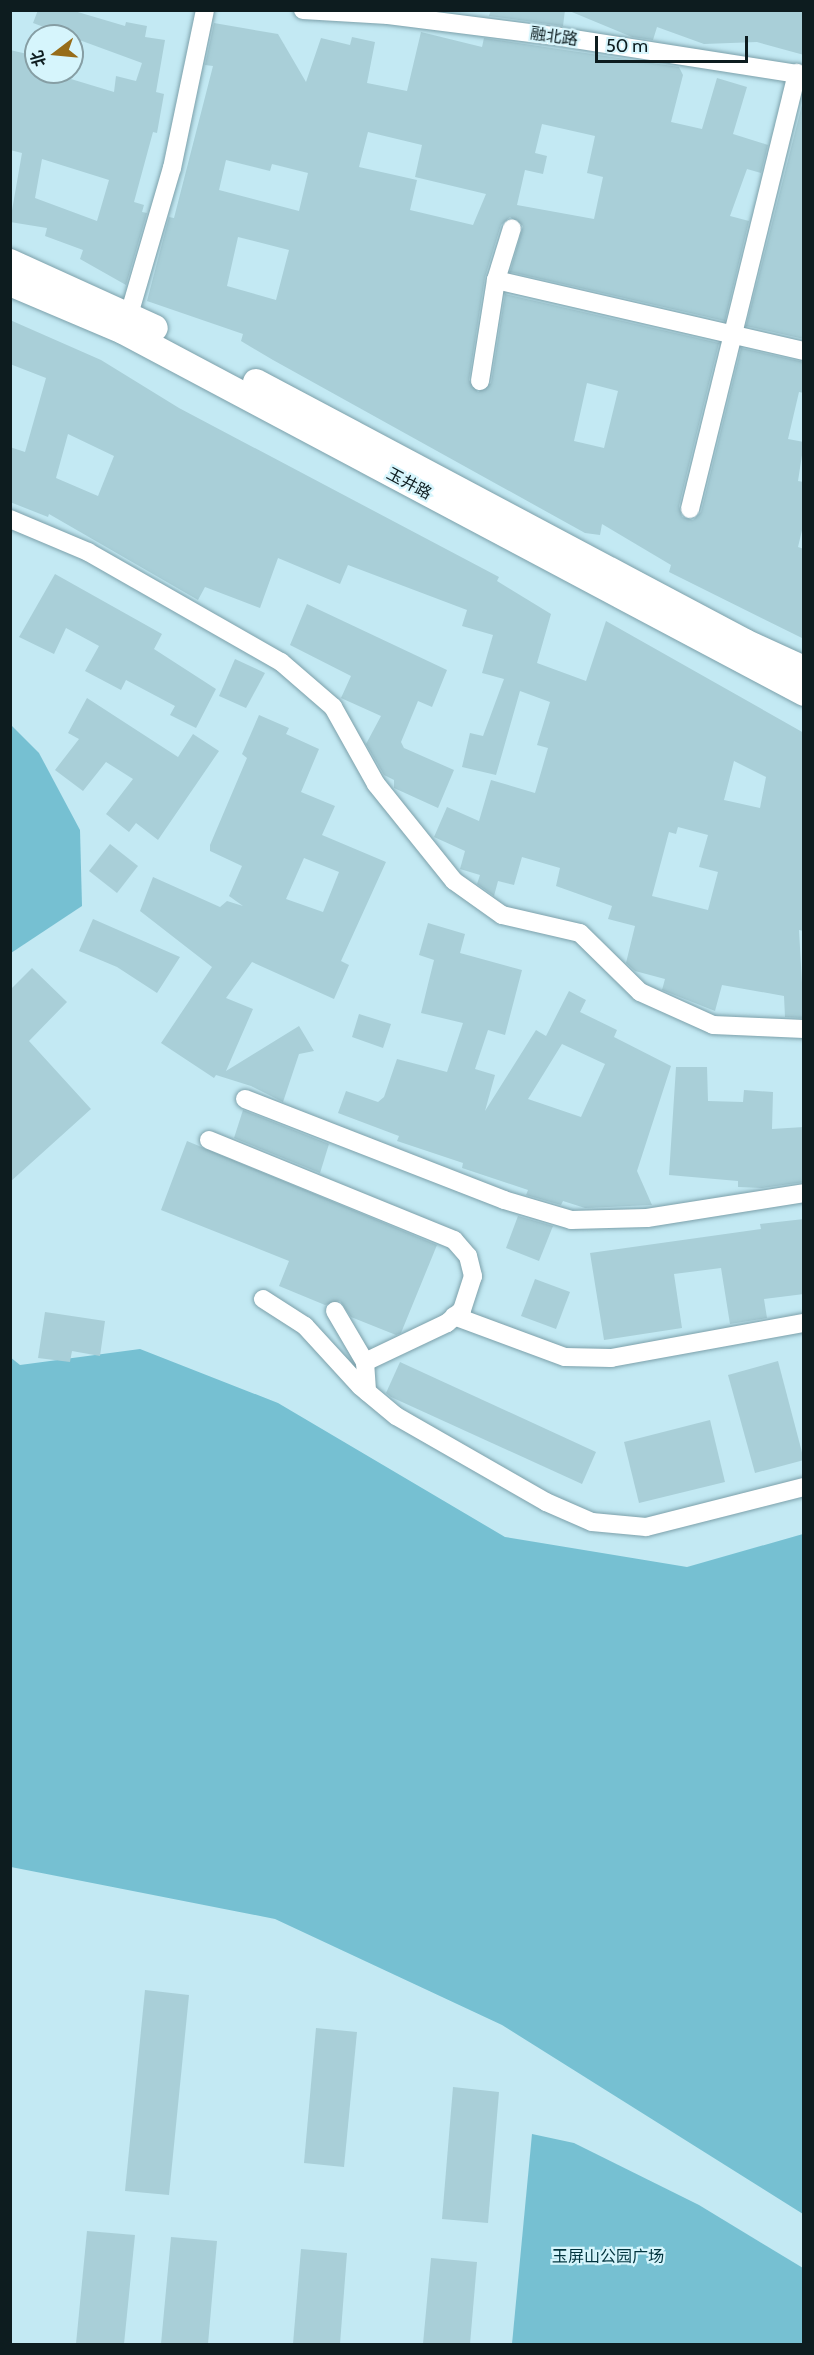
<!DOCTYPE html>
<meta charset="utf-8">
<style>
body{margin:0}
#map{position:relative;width:814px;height:2355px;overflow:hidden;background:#c3e9f3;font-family:Cabin,"Noto Sans SC",sans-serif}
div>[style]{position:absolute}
.green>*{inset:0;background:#76c0d2}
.building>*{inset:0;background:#a9cfd8}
.roads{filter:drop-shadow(0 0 2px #7ca0aa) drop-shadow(0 0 2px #7ca0aa)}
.street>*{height:18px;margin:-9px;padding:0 9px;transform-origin:9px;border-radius:9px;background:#fff}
.secondary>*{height:26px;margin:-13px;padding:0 13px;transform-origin:13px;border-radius:13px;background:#fff}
span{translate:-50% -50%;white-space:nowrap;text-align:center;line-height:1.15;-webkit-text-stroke:4.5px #d6f5fc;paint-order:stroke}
.street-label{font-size:16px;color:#0d1c1f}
.park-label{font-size:16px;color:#00333d}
.frame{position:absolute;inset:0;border:12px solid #0d1c1f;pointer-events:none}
.north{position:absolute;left:24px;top:24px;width:60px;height:60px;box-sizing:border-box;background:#d6f5fc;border:2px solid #869ea4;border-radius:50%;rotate:254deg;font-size:16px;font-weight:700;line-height:24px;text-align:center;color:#0d1c1f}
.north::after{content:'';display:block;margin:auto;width:21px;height:27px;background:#976c18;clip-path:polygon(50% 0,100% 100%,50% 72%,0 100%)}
.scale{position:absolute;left:595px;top:36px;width:153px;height:27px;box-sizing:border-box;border:3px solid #0d1c1f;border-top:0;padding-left:8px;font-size:18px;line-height:21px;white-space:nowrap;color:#0d1c1f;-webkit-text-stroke:4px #d6f5fc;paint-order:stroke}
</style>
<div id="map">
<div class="green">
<i style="clip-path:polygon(11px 725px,39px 753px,80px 830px,82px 906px,11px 953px)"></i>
<i style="clip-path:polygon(140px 1349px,278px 1403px,505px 1537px,687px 1567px,803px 1534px,803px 2214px,502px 2025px,275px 1919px,11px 1867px,10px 1357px,20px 1365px)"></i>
<i style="clip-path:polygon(532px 2134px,574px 2143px,699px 2205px,803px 2268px,803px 2344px,512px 2344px)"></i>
</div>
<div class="building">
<i style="clip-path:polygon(evenodd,38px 10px,71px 10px,125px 26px,126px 22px,147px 26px,145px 37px,165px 40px,156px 92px,164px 94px,157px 133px,153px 132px,134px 202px,144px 205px,142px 212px,147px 213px,126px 285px,80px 259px,83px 250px,45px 236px,47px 228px,10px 222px,22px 153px,10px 150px,10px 50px,36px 56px,36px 72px,62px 72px,61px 76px,114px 92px,116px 76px,136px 81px,142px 63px,33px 23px,38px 10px,42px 159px,109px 180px,97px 221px,35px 198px,42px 159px)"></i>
<i style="clip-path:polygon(491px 10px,565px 10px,563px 26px,489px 16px)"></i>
<i style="clip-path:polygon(567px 10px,804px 10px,804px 55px,757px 42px,704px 44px,657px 27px,653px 40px,632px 37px)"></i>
<i style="clip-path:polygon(evenodd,214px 23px,278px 34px,306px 82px,321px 38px,350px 45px,352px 37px,375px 42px,367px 83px,407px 91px,421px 32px,482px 47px,484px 38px,679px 67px,683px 75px,671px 122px,702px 129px,717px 78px,747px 87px,733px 134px,768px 145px,761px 173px,747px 169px,730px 216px,749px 221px,725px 321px,510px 272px,523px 226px,510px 217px,501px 225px,485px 277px,469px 380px,478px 392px,491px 383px,505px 294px,719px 343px,679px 506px,682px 517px,693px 520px,701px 512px,741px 348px,804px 362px,804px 393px,799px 392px,788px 439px,804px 442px,798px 481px,804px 482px,804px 522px,798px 547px,804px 549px,804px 639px,669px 572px,671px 565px,602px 524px,600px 535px,585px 533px,273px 360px,241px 341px,243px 334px,147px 301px,169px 217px,174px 218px,213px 66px,205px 65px,214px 23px,542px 124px,595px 136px,587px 173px,603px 177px,594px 219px,517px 205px,525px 170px,543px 174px,547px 156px,535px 153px,542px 124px,214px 23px,368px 132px,422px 145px,415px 177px,486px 194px,473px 225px,410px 210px,417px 180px,359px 167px,368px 132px,214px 23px,226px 160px,270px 171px,272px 164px,308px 173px,299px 211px,219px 190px,226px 160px,214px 23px,238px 237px,289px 250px,276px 300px,227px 286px,238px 237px,214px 23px,587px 383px,618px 391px,604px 448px,574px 441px,587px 383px)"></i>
<i style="clip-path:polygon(804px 97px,804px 339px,746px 326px)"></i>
<i style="clip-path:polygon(evenodd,10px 320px,101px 360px,179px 408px,499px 577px,497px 581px,551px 614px,537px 663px,586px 681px,606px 621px,804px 733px,804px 931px,799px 930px,804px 1018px,785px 1017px,784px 996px,722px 985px,715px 1011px,662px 990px,665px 979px,635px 971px,626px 963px,635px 926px,608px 919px,612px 906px,556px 886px,560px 868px,522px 857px,514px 885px,498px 881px,494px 896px,477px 884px,480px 875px,460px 869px,465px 851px,434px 837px,447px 807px,479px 821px,491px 780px,535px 793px,548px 748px,537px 745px,550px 702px,520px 691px,496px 775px,462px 767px,470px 733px,483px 736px,504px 679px,482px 673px,493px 635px,462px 626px,467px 610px,348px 565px,340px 584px,278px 558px,260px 608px,205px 587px,198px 600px,49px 514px,48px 517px,10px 502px,10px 447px,25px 452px,46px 378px,10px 364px,10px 320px,68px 434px,114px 456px,98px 496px,56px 478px,68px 434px,10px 320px,734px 761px,766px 777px,760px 808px,724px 800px,734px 761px,10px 320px,678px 827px,708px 835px,699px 867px,718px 872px,708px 910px,652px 896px,669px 832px,676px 834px,678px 827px)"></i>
<i style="clip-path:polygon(55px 574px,162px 634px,154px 649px,216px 689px,196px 728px,170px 715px,175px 706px,126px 680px,121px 690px,85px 671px,99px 646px,66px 628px,54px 654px,19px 637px)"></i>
<i style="clip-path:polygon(307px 604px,447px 670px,432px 707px,418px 701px,401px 742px,404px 748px,454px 770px,438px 808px,394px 788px,394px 780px,384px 775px,366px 744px,381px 716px,341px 698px,351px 676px,290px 645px)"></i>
<i style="clip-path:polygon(235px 659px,265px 673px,246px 708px,219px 696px)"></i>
<i style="clip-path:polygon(87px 698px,178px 757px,193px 734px,219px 751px,158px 840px,136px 823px,129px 832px,106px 814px,133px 779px,106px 762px,83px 791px,55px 770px,79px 739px,68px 733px)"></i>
<i style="clip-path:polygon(evenodd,259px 715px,289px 728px,286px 734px,319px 749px,301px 792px,335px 806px,322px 835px,386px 862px,341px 961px,349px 965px,334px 999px,252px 962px,226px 998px,253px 1009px,226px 1071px,299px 1026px,314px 1051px,299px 1054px,283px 1102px,251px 1086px,216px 1075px,214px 1078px,161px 1043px,212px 967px,140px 911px,153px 877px,220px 907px,227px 901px,243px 906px,229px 896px,242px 866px,210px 851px,210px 845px,247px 758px,242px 754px,259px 715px,304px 858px,339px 872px,323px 912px,286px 899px,304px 858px)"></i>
<i style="clip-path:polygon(110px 844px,138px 866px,117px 893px,89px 871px)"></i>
<i style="clip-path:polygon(93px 919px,180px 957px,157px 993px,117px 967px,79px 951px)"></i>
<i style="clip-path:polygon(evenodd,428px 923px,465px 934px,460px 953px,522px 970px,505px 1035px,488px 1030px,475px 1069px,495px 1075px,485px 1111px,536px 1030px,546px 1036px,569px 991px,586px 1000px,580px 1012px,617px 1030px,614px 1037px,671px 1066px,637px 1171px,652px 1205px,585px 1208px,563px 1201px,561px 1205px,526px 1195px,528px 1190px,462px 1168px,463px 1163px,397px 1141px,399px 1136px,338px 1113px,346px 1091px,378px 1102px,384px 1097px,397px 1059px,447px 1072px,463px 1023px,421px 1013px,434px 960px,419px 955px,428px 923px,562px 1044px,605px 1064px,581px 1117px,528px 1099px,562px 1044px)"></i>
<i style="clip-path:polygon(32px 968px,67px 1002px,29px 1041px,91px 1109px,10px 1182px,10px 990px)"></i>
<i style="clip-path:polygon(359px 1014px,391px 1024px,383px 1048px,352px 1037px)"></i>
<i style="clip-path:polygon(676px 1067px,707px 1067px,708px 1101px,743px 1102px,744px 1090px,773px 1092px,772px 1129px,804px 1127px,804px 1182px,762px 1188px,738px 1187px,738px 1181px,669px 1175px)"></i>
<i style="clip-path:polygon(243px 1110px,329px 1144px,320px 1173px,234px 1138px)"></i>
<i style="clip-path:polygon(187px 1141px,437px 1245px,401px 1333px,396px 1335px,351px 1317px,340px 1301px,325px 1305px,279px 1286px,289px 1261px,161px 1210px)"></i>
<i style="clip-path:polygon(518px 1216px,553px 1226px,539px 1261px,506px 1248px)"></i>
<i style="clip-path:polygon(804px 1219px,804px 1294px,764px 1299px,767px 1318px,730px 1324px,721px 1268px,674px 1274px,682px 1328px,604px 1340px,590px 1253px,761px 1229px,760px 1224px)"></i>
<i style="clip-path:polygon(535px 1279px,570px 1292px,556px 1329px,521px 1316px)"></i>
<i style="clip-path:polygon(45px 1312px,105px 1321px,100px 1356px,72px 1351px,70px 1362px,38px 1358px)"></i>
<i style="clip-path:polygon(778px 1361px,804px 1460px,755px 1473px,728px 1375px)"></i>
<i style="clip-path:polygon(400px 1362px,596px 1452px,582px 1484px,391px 1397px,386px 1393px)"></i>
<i style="clip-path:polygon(710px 1420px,725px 1482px,639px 1503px,624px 1442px)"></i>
<i style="clip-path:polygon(145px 1990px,189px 1995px,169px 2195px,125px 2191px)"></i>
<i style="clip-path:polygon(316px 2028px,357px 2032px,344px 2167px,304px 2163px)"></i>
<i style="clip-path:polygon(453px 2087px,499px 2092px,488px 2223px,442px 2219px)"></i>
<i style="clip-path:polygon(87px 2231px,135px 2235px,124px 2344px,76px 2344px)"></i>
<i style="clip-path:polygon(171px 2237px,217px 2241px,208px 2344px,161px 2344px)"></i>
<i style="clip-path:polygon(301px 2249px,347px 2253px,340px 2344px,293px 2344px)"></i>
<i style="clip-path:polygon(431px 2258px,477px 2262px,470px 2344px,423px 2344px)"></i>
</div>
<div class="roads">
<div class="street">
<i style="left:303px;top:10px;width:85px;rotate:3.4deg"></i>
<i style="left:388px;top:15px;width:168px;rotate:7.2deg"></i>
<i style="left:555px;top:36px;width:252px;rotate:8.9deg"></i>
<i style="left:496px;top:280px;width:316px;rotate:13deg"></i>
<i style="left:126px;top:325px;width:164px;rotate:-73.7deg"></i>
<i style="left:172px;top:168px;width:161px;rotate:-78.2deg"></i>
<i style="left:480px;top:381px;width:102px;rotate:-81deg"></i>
<i style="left:496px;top:280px;width:54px;rotate:-72.9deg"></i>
<i style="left:690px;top:509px;width:449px;rotate:-76.2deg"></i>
<i style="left:10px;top:519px;width:85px;rotate:22.9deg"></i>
<i style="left:88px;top:552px;width:222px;rotate:29.7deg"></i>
<i style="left:281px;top:662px;width:69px;rotate:40.9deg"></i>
<i style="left:333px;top:707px;width:88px;rotate:60.8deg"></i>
<i style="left:376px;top:784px;width:124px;rotate:51.2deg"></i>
<i style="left:454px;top:881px;width:59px;rotate:35.3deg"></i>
<i style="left:502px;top:915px;width:80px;rotate:13deg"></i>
<i style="left:580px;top:933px;width:84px;rotate:44.5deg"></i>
<i style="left:640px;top:992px;width:80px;rotate:24.3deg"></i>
<i style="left:713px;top:1025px;width:91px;rotate:2.5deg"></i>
<i style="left:245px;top:1099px;width:278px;rotate:21.3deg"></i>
<i style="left:504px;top:1200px;width:70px;rotate:16.6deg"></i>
<i style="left:571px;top:1220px;width:76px;rotate:-1.5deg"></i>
<i style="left:647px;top:1218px;width:159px;rotate:-9deg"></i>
<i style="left:209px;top:1140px;width:265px;rotate:22.2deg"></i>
<i style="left:454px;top:1240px;width:21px;rotate:49deg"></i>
<i style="left:468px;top:1256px;width:21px;rotate:76deg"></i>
<i style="left:473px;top:1276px;width:36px;rotate:108deg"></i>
<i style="left:462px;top:1310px;width:20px;rotate:139deg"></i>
<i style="left:447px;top:1323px;width:91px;rotate:154.6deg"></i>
<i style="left:365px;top:1362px;width:30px;rotate:86deg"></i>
<i style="left:263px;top:1299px;width:50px;rotate:32.7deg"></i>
<i style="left:305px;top:1326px;width:81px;rotate:47.5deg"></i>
<i style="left:360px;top:1386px;width:47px;rotate:39.8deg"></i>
<i style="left:396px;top:1416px;width:173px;rotate:29.8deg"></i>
<i style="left:546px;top:1502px;width:50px;rotate:23.5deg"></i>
<i style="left:592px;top:1522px;width:54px;rotate:5.3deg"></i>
<i style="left:646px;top:1527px;width:163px;rotate:-14.2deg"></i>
<i style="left:335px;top:1311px;width:59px;rotate:59.5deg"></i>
<i style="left:454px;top:1316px;width:118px;rotate:20.3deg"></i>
<i style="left:565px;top:1357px;width:46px;rotate:1.2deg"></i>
<i style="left:611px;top:1358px;width:196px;rotate:-10.3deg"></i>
</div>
<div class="secondary">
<i style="left:10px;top:262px;width:159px;rotate:24.5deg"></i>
<i style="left:10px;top:283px;width:123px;rotate:23deg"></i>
<i style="left:123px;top:331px;width:771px;rotate:27.99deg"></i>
<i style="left:256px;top:382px;width:554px;rotate:28deg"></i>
<i style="left:745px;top:642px;width:65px;rotate:24.6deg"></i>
</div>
</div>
<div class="street-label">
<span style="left:554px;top:37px;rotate:8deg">融北路</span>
<span style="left:409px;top:484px;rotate:28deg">玉井路</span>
</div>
<div class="park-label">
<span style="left:608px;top:2257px">玉屏山公园广场</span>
</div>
<div class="frame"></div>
<div class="north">北</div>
<div class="scale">50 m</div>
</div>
